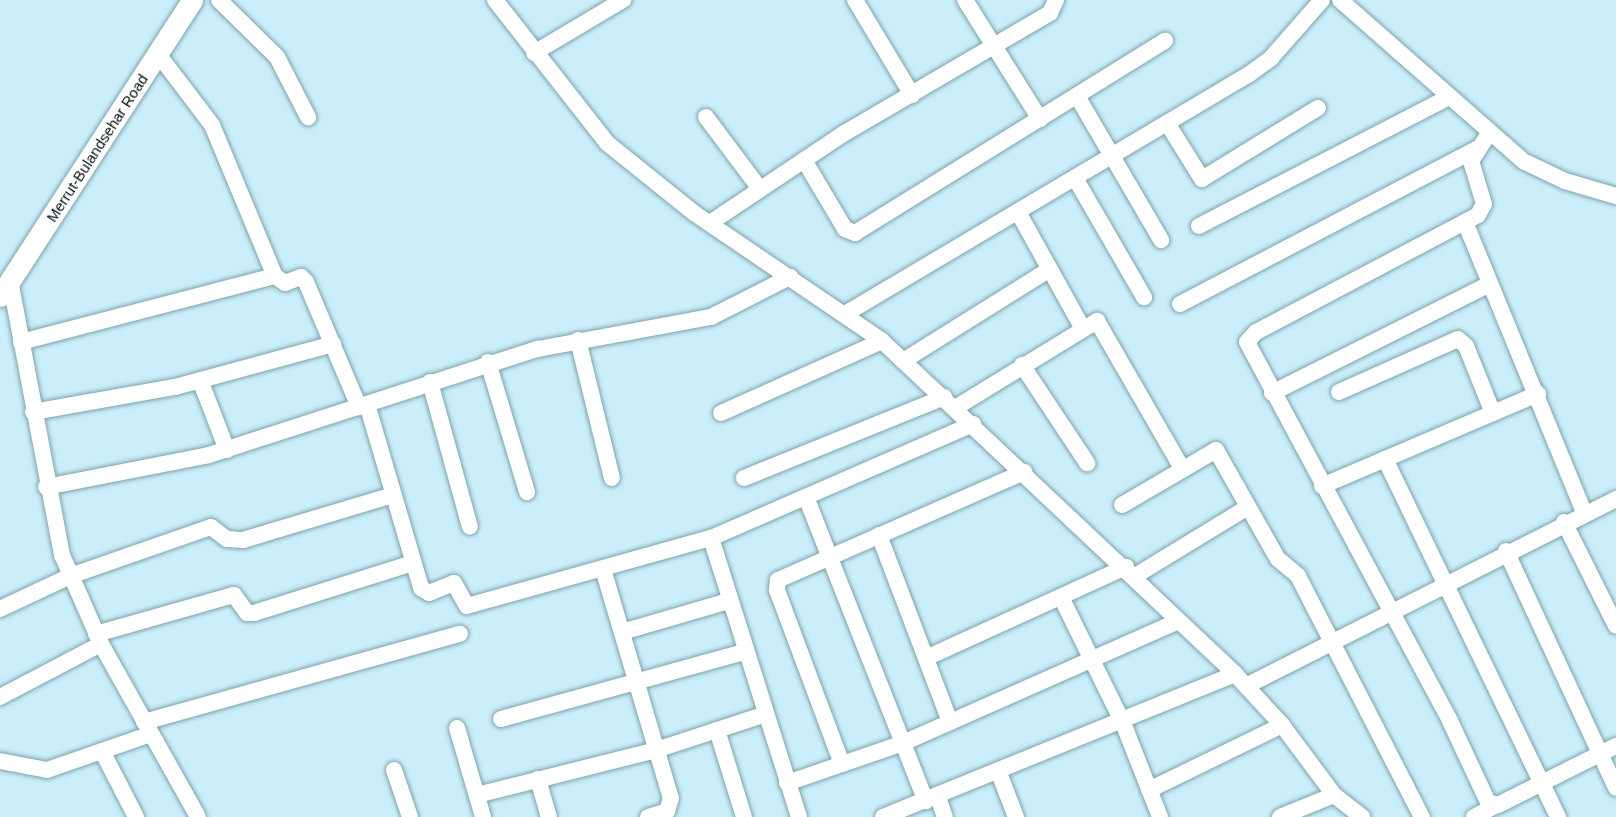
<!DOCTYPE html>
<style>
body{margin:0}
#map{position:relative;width:1616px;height:817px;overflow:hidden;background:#caeffa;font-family:Arial,sans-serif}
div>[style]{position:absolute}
.roads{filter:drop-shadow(0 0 2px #7fa2ac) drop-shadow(0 0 2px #7fa2ac)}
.minor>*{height:16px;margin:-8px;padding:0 8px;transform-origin:8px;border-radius:8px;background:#fff}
.major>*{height:21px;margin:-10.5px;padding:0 10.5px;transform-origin:10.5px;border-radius:10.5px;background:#fff}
span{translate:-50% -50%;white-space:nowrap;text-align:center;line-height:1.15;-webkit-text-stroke:4.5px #fff;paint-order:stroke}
.street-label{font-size:15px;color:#041013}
</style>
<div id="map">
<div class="roads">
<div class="minor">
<i style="left:219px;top:0;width:81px;rotate:44.5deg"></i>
<i style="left:277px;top:57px;width:68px;rotate:62.7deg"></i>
<i style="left:495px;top:0;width:182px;rotate:51.9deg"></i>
<i style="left:607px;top:143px;width:112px;rotate:38.8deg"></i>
<i style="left:694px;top:213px;width:227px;rotate:34.2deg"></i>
<i style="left:882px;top:341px;width:485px;rotate:43.3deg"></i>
<i style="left:1235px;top:674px;width:69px;rotate:47.3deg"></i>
<i style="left:1282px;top:725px;width:87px;rotate:53.4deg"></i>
<i style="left:1334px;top:795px;width:36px;rotate:38deg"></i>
<i style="left:855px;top:0;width:111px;rotate:59deg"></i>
<i style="left:965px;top:0;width:141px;rotate:57.8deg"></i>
<i style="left:1340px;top:0;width:244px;rotate:41.3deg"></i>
<i style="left:1523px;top:161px;width:47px;rotate:25.5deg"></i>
<i style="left:1565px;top:181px;width:53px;rotate:16.4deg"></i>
<i style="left:534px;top:53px;width:104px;rotate:-30.8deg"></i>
<i style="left:158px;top:54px;width:89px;rotate:52.7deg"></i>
<i style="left:212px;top:125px;width:164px;rotate:67.4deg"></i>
<i style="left:275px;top:276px;width:12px;rotate:35deg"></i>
<i style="left:285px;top:283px;width:17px;rotate:-21deg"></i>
<i style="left:301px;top:277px;width:7px;rotate:45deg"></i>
<i style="left:306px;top:282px;width:136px;rotate:67deg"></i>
<i style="left:1077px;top:96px;width:167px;rotate:59.7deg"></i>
<i style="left:706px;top:117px;width:90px;rotate:53.1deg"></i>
<i style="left:1167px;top:123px;width:66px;rotate:58deg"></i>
<i style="left:1202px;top:179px;width:136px;rotate:-31.5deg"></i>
<i style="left:1488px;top:135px;width:31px;rotate:123deg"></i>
<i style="left:1471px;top:161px;width:45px;rotate:73.2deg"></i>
<i style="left:1484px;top:204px;width:13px;rotate:119deg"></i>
<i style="left:1478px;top:215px;width:251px;rotate:152.2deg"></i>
<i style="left:1256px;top:332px;width:13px;rotate:132deg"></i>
<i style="left:1247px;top:342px;width:430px;rotate:61.8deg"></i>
<i style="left:1450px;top:721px;width:89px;rotate:64.9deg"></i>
<i style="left:1488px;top:802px;width:10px;rotate:17deg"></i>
<i style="left:1498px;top:805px;width:132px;rotate:-26.6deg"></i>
<i style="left:804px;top:160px;width:80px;rotate:59.3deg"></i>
<i style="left:845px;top:229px;width:11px;rotate:22deg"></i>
<i style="left:855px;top:233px;width:365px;rotate:-31.8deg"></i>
<i style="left:1075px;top:178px;width:138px;rotate:59.9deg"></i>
<i style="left:1018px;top:212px;width:132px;rotate:60.9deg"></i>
<i style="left:1465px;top:222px;width:313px;rotate:67.7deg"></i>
<i style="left:710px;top:223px;width:160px;rotate:-33.8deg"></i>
<i style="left:843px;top:134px;width:240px;rotate:-30.3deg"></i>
<i style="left:1050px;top:13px;width:14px;rotate:-65deg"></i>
<i style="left:1199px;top:226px;width:279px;rotate:-27.3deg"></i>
<i style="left:10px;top:280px;width:280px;rotate:79.3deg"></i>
<i style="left:62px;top:555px;width:97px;rotate:66.3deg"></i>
<i style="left:101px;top:644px;width:198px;rotate:60.7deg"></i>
<i style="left:1180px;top:304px;width:335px;rotate:-27.6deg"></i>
<i style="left:845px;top:314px;width:469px;rotate:-30.7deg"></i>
<i style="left:1248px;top:75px;width:29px;rotate:-36deg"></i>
<i style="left:1271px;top:58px;width:77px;rotate:-48.7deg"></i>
<i style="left:578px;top:340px;width:142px;rotate:76.2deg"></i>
<i style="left:21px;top:342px;width:262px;rotate:-14.6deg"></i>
<i style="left:903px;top:361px;width:173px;rotate:-32deg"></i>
<i style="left:488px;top:362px;width:136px;rotate:73.3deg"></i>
<i style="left:1022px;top:365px;width:118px;rotate:56.4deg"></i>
<i style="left:200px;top:380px;width:75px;rotate:68.9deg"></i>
<i style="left:430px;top:382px;width:150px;rotate:74.6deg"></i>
<i style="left:1339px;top:392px;width:130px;rotate:-24deg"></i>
<i style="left:1458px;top:339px;width:11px;rotate:41deg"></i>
<i style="left:1466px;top:346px;width:72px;rotate:68.1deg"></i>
<i style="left:1272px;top:393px;width:244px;rotate:-26.6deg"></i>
<i style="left:367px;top:404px;width:192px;rotate:73.6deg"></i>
<i style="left:421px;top:588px;width:9px;rotate:32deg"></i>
<i style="left:429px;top:593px;width:27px;rotate:-22deg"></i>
<i style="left:454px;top:583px;width:26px;rotate:61deg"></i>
<i style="left:467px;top:606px;width:253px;rotate:-15.6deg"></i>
<i style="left:711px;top:538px;width:286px;rotate:-23.5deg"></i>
<i style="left:955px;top:408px;width:167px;rotate:-31.5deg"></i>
<i style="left:1097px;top:321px;width:170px;rotate:60deg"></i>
<i style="left:33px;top:412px;width:144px;rotate:-10deg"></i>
<i style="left:175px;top:387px;width:164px;rotate:-15.2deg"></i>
<i style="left:721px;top:413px;width:176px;rotate:-24.1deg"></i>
<i style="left:1385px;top:459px;width:398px;rotate:64.2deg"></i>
<i style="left:744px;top:478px;width:216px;rotate:-22deg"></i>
<i style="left:1322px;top:486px;width:235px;rotate:-23.1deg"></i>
<i style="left:46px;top:487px;width:166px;rotate:-11.1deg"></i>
<i style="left:209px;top:455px;width:346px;rotate:-17.9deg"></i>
<i style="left:538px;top:349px;width:176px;rotate:-10.5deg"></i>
<i style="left:711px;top:317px;width:89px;rotate:-26.9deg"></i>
<i style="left:806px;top:497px;width:327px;rotate:68.5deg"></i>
<i style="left:1122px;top:505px;width:109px;rotate:-30.3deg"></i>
<i style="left:1216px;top:450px;width:125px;rotate:60.4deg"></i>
<i style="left:1278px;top:559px;width:26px;rotate:40deg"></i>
<i style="left:1298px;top:576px;width:271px;rotate:62.8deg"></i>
<i style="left:1564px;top:522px;width:116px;rotate:63.4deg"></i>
<i style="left:879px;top:535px;width:200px;rotate:69.2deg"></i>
<i style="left:711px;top:538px;width:293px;rotate:72.5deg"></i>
<i style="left:1506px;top:551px;width:261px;rotate:65.1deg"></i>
<i style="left:603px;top:569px;width:239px;rotate:73.5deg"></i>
<i style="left:671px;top:798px;width:14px;rotate:107deg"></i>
<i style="left:667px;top:811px;width:20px;rotate:162deg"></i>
<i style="left:1135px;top:576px;width:132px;rotate:-31.4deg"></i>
<i style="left:1061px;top:597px;width:140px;rotate:63.8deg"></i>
<i style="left:1123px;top:723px;width:101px;rotate:68.5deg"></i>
<i style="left:0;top:609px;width:77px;rotate:-25.2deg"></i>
<i style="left:70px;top:576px;width:149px;rotate:-19.2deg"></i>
<i style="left:211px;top:527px;width:20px;rotate:37deg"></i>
<i style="left:227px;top:539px;width:16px;rotate:4deg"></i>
<i style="left:243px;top:540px;width:157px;rotate:-16.7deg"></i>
<i style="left:622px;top:632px;width:111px;rotate:-16.2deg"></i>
<i style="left:96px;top:634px;width:143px;rotate:-15.8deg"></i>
<i style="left:234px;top:595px;width:22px;rotate:54deg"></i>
<i style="left:247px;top:613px;width:7px"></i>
<i style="left:254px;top:613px;width:167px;rotate:-17.5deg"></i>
<i style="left:926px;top:658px;width:220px;rotate:-24.5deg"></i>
<i style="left:1246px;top:686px;width:415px;rotate:-26.8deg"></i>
<i style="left:0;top:697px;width:114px;rotate:-27.7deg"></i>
<i style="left:501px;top:719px;width:253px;rotate:-15.4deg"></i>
<i style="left:144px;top:722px;width:328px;rotate:-15.6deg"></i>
<i style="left:457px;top:728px;width:93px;rotate:73.7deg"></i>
<i style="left:717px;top:730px;width:91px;rotate:72.8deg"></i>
<i style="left:102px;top:751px;width:74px;rotate:62.7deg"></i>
<i style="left:0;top:761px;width:48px;rotate:10.8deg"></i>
<i style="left:47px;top:770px;width:110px;rotate:-19.1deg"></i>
<i style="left:842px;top:764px;width:186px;rotate:-110.5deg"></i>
<i style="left:777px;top:590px;width:10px;rotate:-84deg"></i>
<i style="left:778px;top:580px;width:269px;rotate:-23.7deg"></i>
<i style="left:394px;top:770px;width:50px;rotate:71.2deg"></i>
<i style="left:999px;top:773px;width:47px;rotate:68.9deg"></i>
<i style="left:538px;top:779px;width:40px;rotate:74deg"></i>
<i style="left:787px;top:783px;width:123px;rotate:-19deg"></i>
<i style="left:903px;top:743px;width:301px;rotate:-23.9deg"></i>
<i style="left:1149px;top:790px;width:148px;rotate:-26deg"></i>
<i style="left:477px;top:795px;width:185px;rotate:-14.1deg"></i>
<i style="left:656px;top:750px;width:113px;rotate:-18.1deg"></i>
<i style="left:938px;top:797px;width:21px;rotate:71deg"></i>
<i style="left:883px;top:817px;width:380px;rotate:-22.1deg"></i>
<i style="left:1280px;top:817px;width:58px;rotate:-22.2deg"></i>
<i style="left:1474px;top:817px;width:24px;rotate:-28deg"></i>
</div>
<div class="major">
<i style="left:0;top:296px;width:353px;rotate:-57deg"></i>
</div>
</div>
<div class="street-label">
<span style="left:97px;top:148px;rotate:-57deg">Merrut-Bulandsehar Road</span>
</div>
</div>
